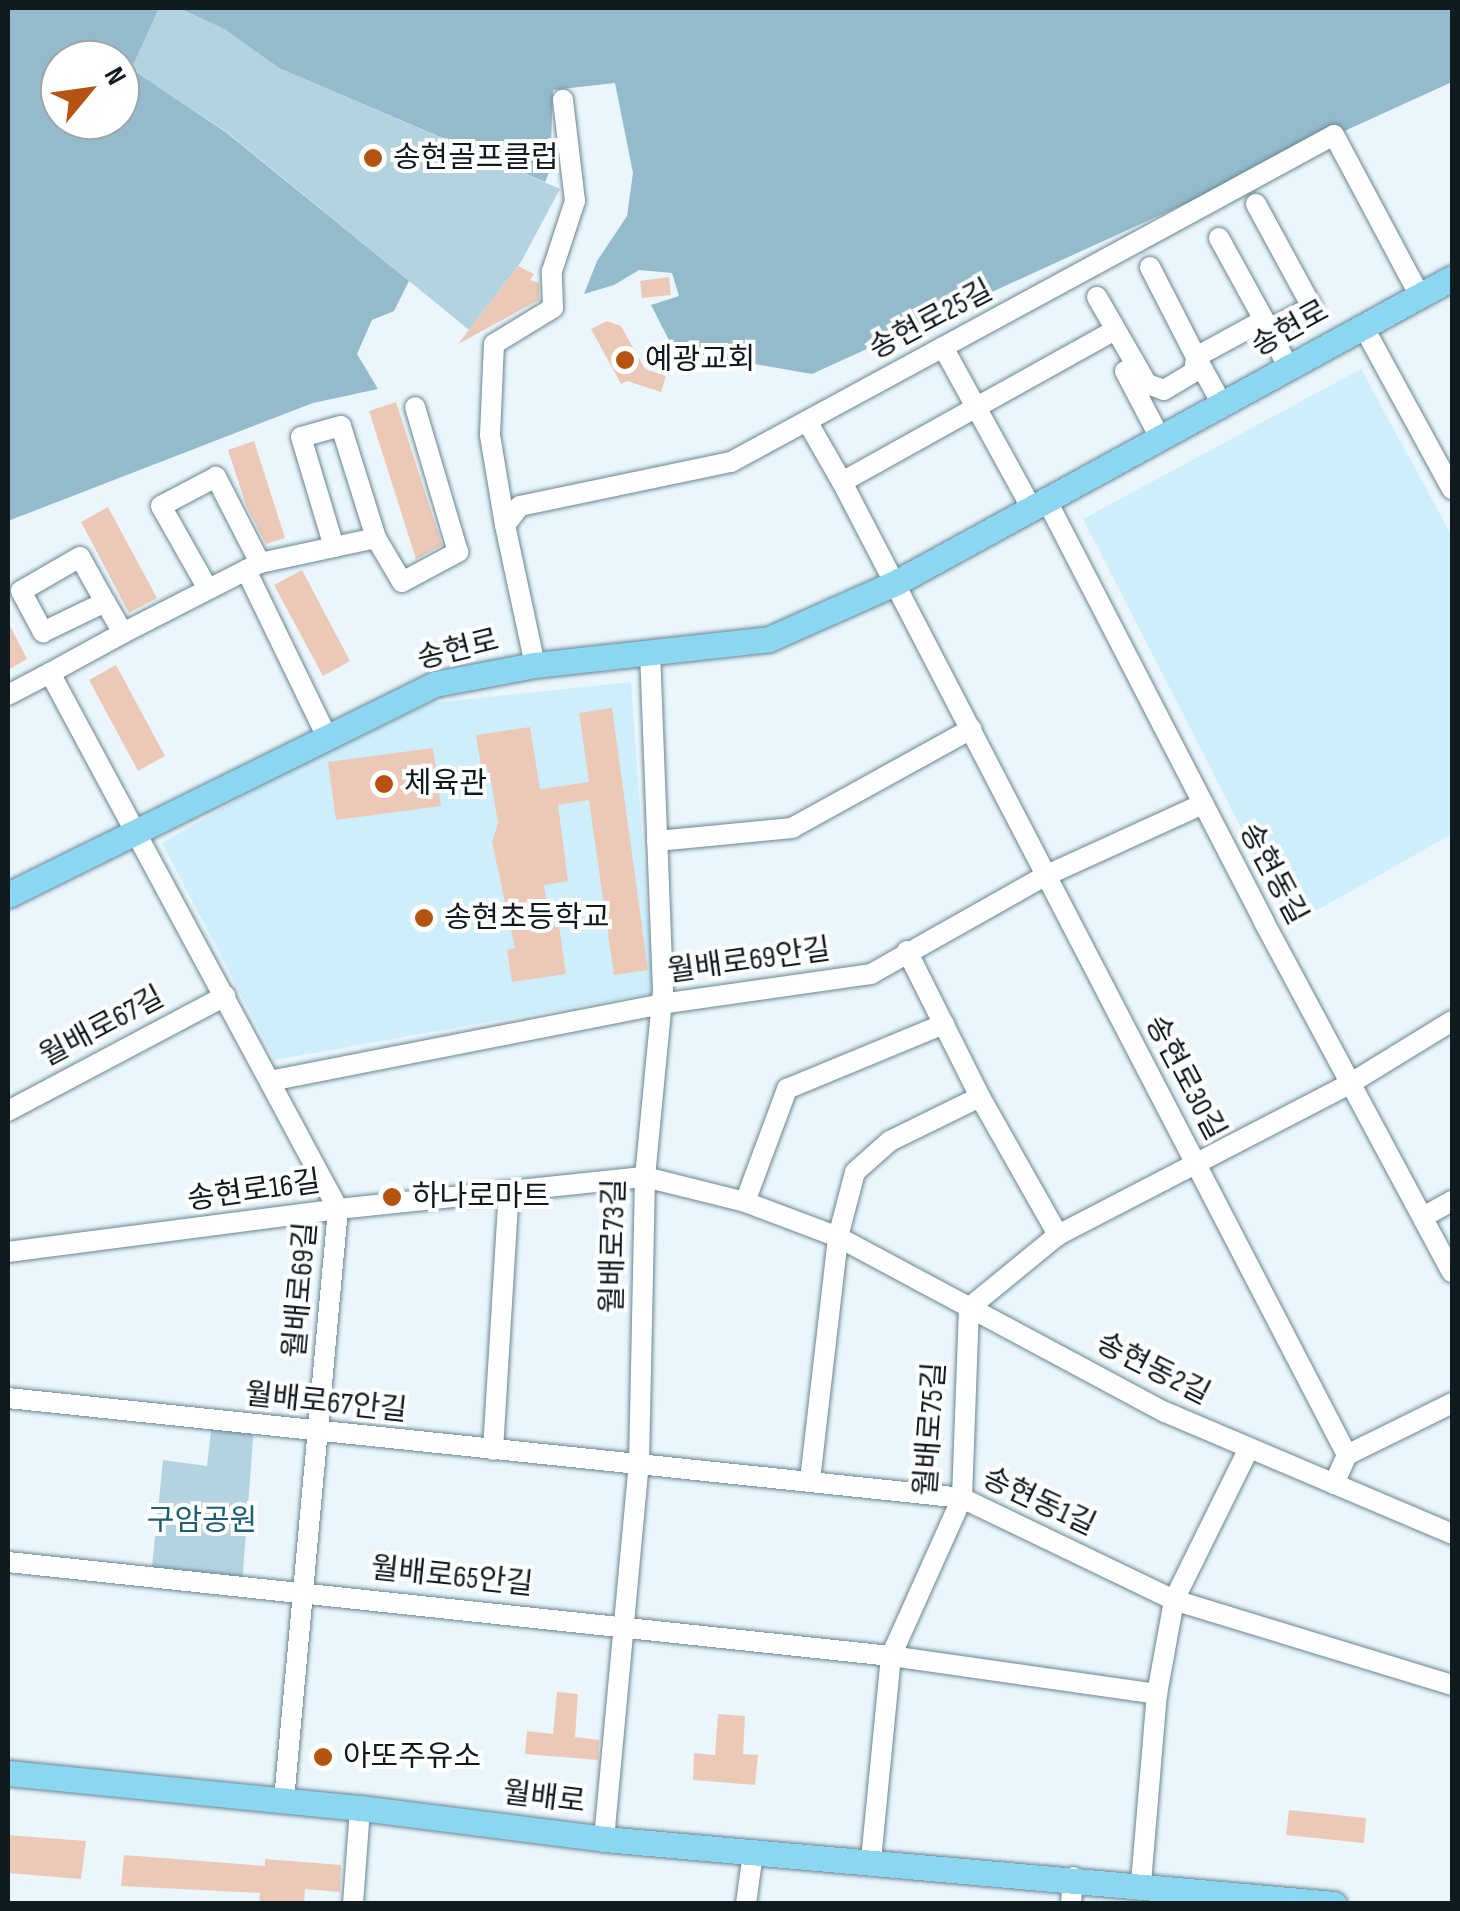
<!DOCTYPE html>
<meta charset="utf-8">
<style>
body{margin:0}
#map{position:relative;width:1460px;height:1911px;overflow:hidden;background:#eaf6fc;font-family:"Sofia Sans Condensed","Noto Sans KR",sans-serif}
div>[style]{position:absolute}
.built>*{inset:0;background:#ceeefc}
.green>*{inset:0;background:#b4d3e0}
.forest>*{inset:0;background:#94bbcb}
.building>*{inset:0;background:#ecc9b7}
.roads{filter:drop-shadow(0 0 2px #698693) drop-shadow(0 0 2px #698693)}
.minor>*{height:20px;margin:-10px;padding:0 10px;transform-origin:10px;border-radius:10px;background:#fff}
.major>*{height:25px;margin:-12.5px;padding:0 12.5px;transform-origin:12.5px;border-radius:12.5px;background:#8bd7f2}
.dots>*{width:28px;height:28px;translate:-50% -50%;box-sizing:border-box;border:5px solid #fff;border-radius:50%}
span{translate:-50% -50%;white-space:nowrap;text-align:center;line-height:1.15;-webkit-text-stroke:8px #fff;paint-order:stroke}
.poi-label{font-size:30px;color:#101b20}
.left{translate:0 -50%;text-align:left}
.street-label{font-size:30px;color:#101b20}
.park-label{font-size:30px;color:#185f77}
.frame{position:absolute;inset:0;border:10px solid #101b20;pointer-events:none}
.north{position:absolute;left:40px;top:40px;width:100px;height:100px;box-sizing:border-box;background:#fff;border:2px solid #9fa4a6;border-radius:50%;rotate:61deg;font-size:28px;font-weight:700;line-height:40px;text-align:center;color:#101b20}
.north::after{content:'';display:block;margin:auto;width:35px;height:45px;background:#b45410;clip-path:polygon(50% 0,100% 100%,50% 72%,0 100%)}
</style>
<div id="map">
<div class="built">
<i style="clip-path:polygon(1361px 369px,1452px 536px,1452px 834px,1291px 925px,1083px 519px)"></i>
<i style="clip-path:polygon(631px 682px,653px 993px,275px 1060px,162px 843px,271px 780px,431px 703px)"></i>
</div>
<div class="green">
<i style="clip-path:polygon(159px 8px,179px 8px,224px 29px,279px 68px,560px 189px,521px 262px,469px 330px,228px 133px,130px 69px)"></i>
<i style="clip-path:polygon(212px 1421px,254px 1426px,242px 1586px,151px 1577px,163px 1460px,207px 1466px)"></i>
</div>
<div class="forest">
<i style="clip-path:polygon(evenodd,8px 8px,159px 8px,131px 69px,227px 133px,409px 281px,394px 311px,372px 320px,357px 354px,378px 389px,313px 403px,8px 521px,8px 8px,60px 60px,120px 60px,120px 120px,60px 120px,60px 60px)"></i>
<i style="clip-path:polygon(179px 8px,1452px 8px,1452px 82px,812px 374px,674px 350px,651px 305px,679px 296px,672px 273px,639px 270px,614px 285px,584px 294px,597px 261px,627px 216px,633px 173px,615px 83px,553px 90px,550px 170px,545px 182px,279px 68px,224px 29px)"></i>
</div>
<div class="building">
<i style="clip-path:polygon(518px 266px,534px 274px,530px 280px,539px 283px,539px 300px,458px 344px)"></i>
<i style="clip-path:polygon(669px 277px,671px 295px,642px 298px,640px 281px)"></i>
<i style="clip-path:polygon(607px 321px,621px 326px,645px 369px,666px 376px,661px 392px,627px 381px,621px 384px,591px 329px)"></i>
<i style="clip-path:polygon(396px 402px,442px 545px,416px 559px,369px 411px)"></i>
<i style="clip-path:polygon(254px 441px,285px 538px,266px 544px,246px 505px,228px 450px)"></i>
<i style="clip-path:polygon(108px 507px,157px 598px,129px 613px,81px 522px)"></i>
<i style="clip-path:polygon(302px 570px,350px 661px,323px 676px,274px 585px)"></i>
<i style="clip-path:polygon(8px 622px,27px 659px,8px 670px)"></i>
<i style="clip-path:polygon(116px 665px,165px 756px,138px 771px,89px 680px)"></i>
<i style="clip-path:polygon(612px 708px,648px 970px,614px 975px,589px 800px,558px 805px,568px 881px,544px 885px,550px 926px,559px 925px,566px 974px,512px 982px,507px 950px,515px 948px,492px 842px,498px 823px,490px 776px,486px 766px,481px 766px,476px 735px,530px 727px,540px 789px,589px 782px,579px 713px)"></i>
<i style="clip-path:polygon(433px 748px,441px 806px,336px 820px,328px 762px)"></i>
<i style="clip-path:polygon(557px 1692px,578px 1694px,575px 1737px,599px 1740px,598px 1760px,525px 1754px,527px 1731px,553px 1734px)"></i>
<i style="clip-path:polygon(718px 1714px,745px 1716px,743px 1754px,758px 1755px,755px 1785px,693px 1780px,694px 1753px,715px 1755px)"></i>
<i style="clip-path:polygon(1289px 1810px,1366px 1818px,1364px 1843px,1286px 1835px)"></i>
<i style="clip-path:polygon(8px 1835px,86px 1841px,81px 1879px,8px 1873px)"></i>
<i style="clip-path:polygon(124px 1855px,265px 1866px,265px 1859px,341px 1865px,340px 1892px,305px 1889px,304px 1904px,259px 1904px,260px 1893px,121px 1886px)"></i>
</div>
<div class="roads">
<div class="minor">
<i style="left:1256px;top:204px;width:117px;rotate:61.5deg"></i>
<i style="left:1312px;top:307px;width:48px;rotate:152.9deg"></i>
<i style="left:1269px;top:329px;width:42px;rotate:63.4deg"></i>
<i style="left:1219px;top:238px;width:104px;rotate:61.2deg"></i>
<i style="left:1097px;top:297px;width:100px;rotate:60.1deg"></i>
<i style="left:1147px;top:384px;width:18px;rotate:19deg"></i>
<i style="left:1164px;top:390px;width:35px;rotate:-31deg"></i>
<i style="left:1194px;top:372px;width:15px;rotate:-82deg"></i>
<i style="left:1196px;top:357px;width:101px;rotate:-117.1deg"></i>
<i style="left:1363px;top:326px;width:186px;rotate:61.4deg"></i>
<i style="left:943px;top:347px;width:185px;rotate:61.2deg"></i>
<i style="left:1125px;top:371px;width:76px;rotate:62.4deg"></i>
<i style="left:1222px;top:404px;width:54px;rotate:-119deg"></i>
<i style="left:1196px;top:357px;width:77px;rotate:-28.6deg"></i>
<i style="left:807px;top:421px;width:70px;rotate:60.2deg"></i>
<i style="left:842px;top:482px;width:302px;rotate:-29.1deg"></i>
<i style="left:842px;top:482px;width:1096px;rotate:62.57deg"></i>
<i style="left:1047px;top:501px;width:474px;rotate:62.7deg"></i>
<i style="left:1264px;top:922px;width:397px;rotate:61.8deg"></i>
<i style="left:505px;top:525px;width:91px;rotate:-99.5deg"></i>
<i style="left:490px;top:435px;width:91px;rotate:-87.5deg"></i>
<i style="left:494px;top:344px;width:69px;rotate:-31.4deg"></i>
<i style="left:553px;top:308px;width:37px;rotate:-92deg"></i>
<i style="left:552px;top:271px;width:74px;rotate:-71.8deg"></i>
<i style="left:575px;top:201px;width:102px;rotate:-96.8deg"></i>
<i style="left:376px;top:538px;width:51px;rotate:59.4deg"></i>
<i style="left:402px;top:582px;width:64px;rotate:-28.2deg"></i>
<i style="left:458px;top:552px;width:151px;rotate:-106.5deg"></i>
<i style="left:260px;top:563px;width:76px;rotate:-12.2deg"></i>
<i style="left:334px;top:547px;width:43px;rotate:-12.1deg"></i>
<i style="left:376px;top:538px;width:117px;rotate:-107.4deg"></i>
<i style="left:341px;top:426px;width:41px;rotate:164.6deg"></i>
<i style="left:301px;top:437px;width:115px;rotate:73.3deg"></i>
<i style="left:246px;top:570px;width:186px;rotate:64.1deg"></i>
<i style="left:123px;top:633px;width:154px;rotate:-27.1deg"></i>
<i style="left:260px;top:563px;width:97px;rotate:-117.1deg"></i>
<i style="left:216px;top:477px;width:62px;rotate:152.2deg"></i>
<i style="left:161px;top:506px;width:95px;rotate:60.5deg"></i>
<i style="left:535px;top:665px;width:143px;rotate:-102.1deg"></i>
<i style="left:505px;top:525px;width:24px;rotate:-52deg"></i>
<i style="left:520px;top:506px;width:216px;rotate:-11.8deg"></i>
<i style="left:731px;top:462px;width:686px;rotate:-28.47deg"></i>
<i style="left:1334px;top:135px;width:183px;rotate:61.9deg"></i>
<i style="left:50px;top:673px;width:83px;rotate:-28.7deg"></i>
<i style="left:123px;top:633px;width:36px;rotate:-120deg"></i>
<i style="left:105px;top:602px;width:51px;rotate:-119.1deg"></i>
<i style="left:80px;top:557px;width:68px;rotate:150deg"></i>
<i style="left:21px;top:591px;width:47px;rotate:61.8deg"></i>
<i style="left:43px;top:632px;width:69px;rotate:-25.8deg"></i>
<i style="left:8px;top:695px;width:47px;rotate:-27.6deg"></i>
<i style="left:50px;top:673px;width:608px;rotate:61.75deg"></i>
<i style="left:338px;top:1209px;width:593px;rotate:95.22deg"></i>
<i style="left:657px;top:841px;width:136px;rotate:-5.5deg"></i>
<i style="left:792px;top:828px;width:205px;rotate:-28.9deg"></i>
<i style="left:907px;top:951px;width:163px;rotate:63.4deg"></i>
<i style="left:980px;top:1097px;width:159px;rotate:60.5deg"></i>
<i style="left:270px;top:1081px;width:399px;rotate:-11.1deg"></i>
<i style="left:661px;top:1004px;width:212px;rotate:-8.1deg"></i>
<i style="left:871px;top:974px;width:200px;rotate:-29.4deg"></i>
<i style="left:1045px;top:876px;width:174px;rotate:-24.5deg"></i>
<i style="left:8px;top:1111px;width:246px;rotate:-27.9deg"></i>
<i style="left:745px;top:1202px;width:121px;rotate:-69.6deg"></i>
<i style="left:787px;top:1089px;width:170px;rotate:-22.5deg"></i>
<i style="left:1423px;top:1217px;width:33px;rotate:-29deg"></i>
<i style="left:8px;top:1252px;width:333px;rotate:-7.4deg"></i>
<i style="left:338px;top:1209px;width:309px;rotate:-6deg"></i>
<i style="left:645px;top:1177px;width:103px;rotate:14deg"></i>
<i style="left:745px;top:1202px;width:99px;rotate:20.6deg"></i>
<i style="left:838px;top:1237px;width:371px;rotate:28.2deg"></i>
<i style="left:1165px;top:1412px;width:312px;rotate:23deg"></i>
<i style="left:8px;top:1398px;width:959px;rotate:5.98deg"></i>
<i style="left:962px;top:1498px;width:235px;rotate:25.7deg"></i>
<i style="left:1174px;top:1600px;width:291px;rotate:17deg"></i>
<i style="left:493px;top:1450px;width:258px;rotate:-86.5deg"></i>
<i style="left:810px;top:1480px;width:245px;rotate:-83.4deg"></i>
<i style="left:838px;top:1237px;width:67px;rotate:-75.3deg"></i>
<i style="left:855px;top:1172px;width:47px;rotate:-41.5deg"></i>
<i style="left:890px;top:1141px;width:100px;rotate:-26.1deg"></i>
<i style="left:1334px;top:1484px;width:32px;rotate:-66deg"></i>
<i style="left:1347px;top:1455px;width:117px;rotate:-26.3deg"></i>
<i style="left:8px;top:1562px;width:888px;rotate:6.08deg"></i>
<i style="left:891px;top:1656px;width:269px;rotate:8.1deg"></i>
<i style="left:604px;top:1839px;width:377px;rotate:-84.7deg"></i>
<i style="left:639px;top:1464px;width:287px;rotate:-88.8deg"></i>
<i style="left:645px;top:1177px;width:188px;rotate:-84.5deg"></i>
<i style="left:663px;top:990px;width:335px;rotate:-92.2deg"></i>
<i style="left:871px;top:1860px;width:205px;rotate:-84.4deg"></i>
<i style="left:891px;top:1656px;width:173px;rotate:-65.8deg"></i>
<i style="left:962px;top:1498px;width:190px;rotate:-87.9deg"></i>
<i style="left:969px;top:1308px;width:115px;rotate:-39.4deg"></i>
<i style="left:1058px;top:1235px;width:330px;rotate:-27.4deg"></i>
<i style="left:1351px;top:1083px;width:119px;rotate:-31.5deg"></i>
<i style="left:1141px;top:1883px;width:190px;rotate:-85.2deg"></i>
<i style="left:1157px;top:1694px;width:96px;rotate:-79.7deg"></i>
<i style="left:1174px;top:1600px;width:169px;rotate:-63.7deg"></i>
<i style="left:353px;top:1904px;width:96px;rotate:-85.8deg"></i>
<i style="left:746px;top:1904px;width:51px;rotate:-82.2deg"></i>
<i style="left:1071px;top:1904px;width:27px;rotate:-86deg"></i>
</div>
<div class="major">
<i style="left:8px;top:895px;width:476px;rotate:-26.3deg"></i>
<i style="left:435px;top:684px;width:102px;rotate:-10.8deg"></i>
<i style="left:535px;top:665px;width:235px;rotate:-6.3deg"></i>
<i style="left:769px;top:639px;width:140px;rotate:-24deg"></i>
<i style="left:897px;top:582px;width:633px;rotate:-28.71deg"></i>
<i style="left:8px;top:1773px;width:354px;rotate:5.7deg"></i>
<i style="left:360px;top:1808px;width:246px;rotate:7.2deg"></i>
<i style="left:604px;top:1839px;width:733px;rotate:5.09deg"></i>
</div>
</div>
<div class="dots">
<i style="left:373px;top:158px;background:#b45410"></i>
<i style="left:625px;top:360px;background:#b45410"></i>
<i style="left:384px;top:784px;background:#b45410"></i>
<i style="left:424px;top:918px;background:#b45410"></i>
<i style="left:392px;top:1197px;background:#b45410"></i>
<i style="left:323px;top:1757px;background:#b45410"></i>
</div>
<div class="poi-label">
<span class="left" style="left:393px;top:158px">송현골프클럽</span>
<span class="left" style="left:645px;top:360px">예광교회</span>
<span class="left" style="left:404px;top:784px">체육관</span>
<span class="left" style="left:444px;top:918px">송현초등학교</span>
<span class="left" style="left:412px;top:1197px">하나로마트</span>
<span class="left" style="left:343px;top:1757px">아또주유소</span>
</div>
<div class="street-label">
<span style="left:931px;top:320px;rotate:-28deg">송현로25길</span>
<span style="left:1290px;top:329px;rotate:-29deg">송현로</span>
<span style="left:458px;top:650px;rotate:-14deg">송현로</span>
<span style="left:1273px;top:874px;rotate:62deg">송현동길</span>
<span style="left:749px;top:961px;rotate:-8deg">월배로69안길</span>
<span style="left:102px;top:1027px;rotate:-28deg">월배로67길</span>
<span style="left:1185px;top:1078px;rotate:62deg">송현로30길</span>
<span style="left:254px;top:1191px;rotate:-8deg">송현로16길</span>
<span style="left:614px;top:1246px;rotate:-89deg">월배로73길</span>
<span style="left:301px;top:1290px;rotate:-85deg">월배로69길</span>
<span style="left:1153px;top:1369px;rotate:27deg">송현동2길</span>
<span style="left:326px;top:1403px;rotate:6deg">월배로67안길</span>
<span style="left:931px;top:1429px;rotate:-86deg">월배로75길</span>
<span style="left:1039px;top:1502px;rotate:25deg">송현동1길</span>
<span style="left:452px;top:1577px;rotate:6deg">월배로65안길</span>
<span style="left:544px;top:1798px;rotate:7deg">월배로</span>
</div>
<div class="park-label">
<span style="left:202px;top:1521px">구암공원</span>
</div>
<div class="frame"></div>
<div class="north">N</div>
</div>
